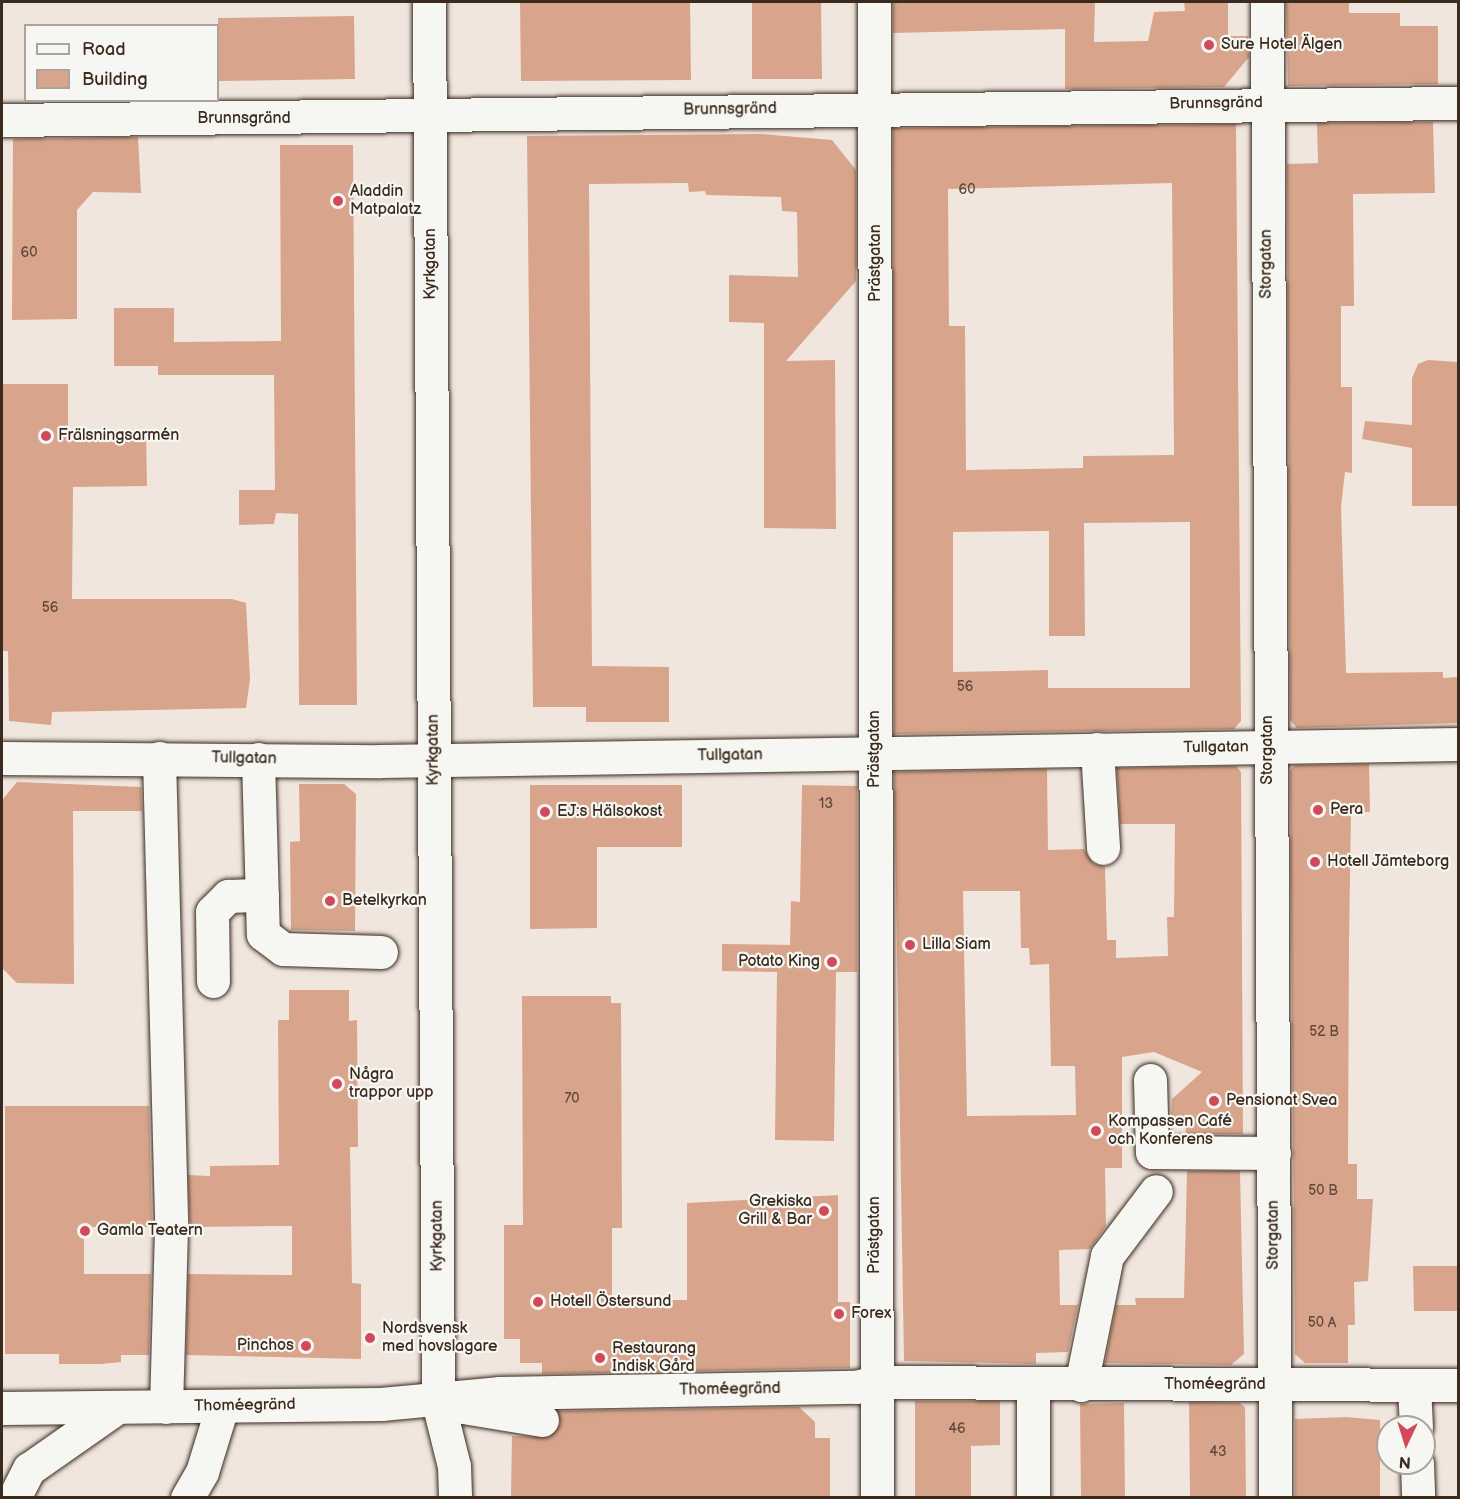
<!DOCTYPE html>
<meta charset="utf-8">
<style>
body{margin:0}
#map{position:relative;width:1460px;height:1499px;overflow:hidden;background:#f0e6de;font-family:"Balsamiq Sans",sans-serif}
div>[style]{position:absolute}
.building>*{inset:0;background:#d8a58c}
.roads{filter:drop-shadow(0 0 2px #3b2a1e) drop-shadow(0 0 2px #3b2a1e)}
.minor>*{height:33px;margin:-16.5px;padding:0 16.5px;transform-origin:16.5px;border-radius:16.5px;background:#f6f6f2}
.dots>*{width:16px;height:16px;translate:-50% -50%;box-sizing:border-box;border:3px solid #f6f6f2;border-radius:50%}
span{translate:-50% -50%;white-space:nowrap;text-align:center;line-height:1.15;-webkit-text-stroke:4.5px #f6f6f2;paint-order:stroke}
.number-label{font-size:14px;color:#62493a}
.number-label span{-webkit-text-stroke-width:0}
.poi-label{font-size:16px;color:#3b2a1e}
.left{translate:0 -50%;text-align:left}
.right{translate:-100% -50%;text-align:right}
.street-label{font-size:16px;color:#3b2a1e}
.frame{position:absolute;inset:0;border:3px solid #3b2a1e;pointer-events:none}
.legend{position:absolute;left:24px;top:24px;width:195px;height:78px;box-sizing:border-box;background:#f6f6f2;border:2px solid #aba49d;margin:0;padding:8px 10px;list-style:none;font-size:18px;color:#3b2a1e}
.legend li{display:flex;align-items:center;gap:12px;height:30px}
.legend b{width:30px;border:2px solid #aba49d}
.north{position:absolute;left:1376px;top:1415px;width:60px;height:60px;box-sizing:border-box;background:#f6f6f2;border:2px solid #aba49d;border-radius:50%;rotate:184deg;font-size:16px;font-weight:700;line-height:24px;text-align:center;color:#3b2a1e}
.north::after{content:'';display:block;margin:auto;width:21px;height:27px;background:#d1495b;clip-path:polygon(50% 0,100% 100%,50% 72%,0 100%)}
</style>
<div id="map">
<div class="building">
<i style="clip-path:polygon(520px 2px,690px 2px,691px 80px,521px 81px)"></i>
<i style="clip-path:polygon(752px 2px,821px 2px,822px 79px,752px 79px)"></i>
<i style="clip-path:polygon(893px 2px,1095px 2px,1094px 42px,1148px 41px,1154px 12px,1185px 11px,1184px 2px,1228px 2px,1228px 36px,1248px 36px,1249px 57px,1224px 87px,1065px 89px,1065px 29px,893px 33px)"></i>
<i style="clip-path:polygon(1286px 2px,1349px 2px,1349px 13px,1400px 13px,1400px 26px,1438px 26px,1438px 84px,1288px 86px)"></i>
<i style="clip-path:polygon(354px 16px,355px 79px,218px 81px,218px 18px)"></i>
<i style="clip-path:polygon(1433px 122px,1435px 193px,1353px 194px,1354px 306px,1341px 306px,1341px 387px,1352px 387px,1352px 473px,1345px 472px,1341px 507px,1346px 673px,1443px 672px,1443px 678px,1458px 677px,1458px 723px,1297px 728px,1290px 720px,1287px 164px,1318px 163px,1317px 123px)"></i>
<i style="clip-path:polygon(evenodd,1236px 124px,1241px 721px,1234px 729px,894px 734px,893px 128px,1236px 124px,1172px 183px,1174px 455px,1083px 456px,1083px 468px,966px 470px,965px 326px,949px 326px,948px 189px,1172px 183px,1236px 124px,1190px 522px,1190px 688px,1048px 688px,1048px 670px,953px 672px,953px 532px,1049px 531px,1049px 636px,1085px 636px,1084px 523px,1190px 522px)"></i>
<i style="clip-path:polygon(762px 134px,832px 140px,856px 170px,856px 281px,786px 361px,835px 360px,836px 529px,764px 528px,764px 323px,729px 322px,729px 275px,798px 277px,797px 212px,782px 211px,781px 197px,706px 195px,705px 191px,689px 192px,688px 183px,589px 184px,592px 666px,669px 667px,669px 722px,586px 722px,586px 707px,533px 707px,527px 136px)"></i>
<i style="clip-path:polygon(138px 137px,141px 193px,93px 192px,77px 210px,77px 319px,12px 320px,13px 139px)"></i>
<i style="clip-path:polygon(280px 145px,353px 145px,357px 705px,299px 705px,298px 514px,276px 513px,274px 524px,239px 525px,239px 490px,275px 490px,274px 375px,158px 375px,158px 366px,114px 366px,114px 308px,174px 308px,174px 342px,281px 341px)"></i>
<i style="clip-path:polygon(1428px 360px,1458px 362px,1458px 506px,1412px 506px,1412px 448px,1362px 439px,1365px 421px,1412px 425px,1412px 378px,1418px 364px)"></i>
<i style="clip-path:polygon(2px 384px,68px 384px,68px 430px,146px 430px,147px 486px,73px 487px,72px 599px,232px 599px,246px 603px,250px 679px,246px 708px,52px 712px,51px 725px,9px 721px,8px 651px,3px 651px)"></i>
<i style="clip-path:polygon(1369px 764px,1370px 812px,1351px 812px,1349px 942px,1348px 1164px,1357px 1164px,1357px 1199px,1373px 1199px,1368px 1281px,1354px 1282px,1355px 1325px,1348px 1325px,1348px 1363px,1305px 1363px,1295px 1354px,1290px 770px,1295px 765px)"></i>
<i style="clip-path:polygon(evenodd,1236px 766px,1241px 772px,1243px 1134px,1186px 1134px,1185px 1119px,1171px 1121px,1172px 1099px,1202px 1072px,1154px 1052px,1122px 1057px,1122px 1168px,1105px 1168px,1106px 1226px,1090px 1249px,1059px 1250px,1060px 1305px,1078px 1305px,1068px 1352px,1036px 1353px,1036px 1364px,904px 1361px,894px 772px,1047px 769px,1048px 850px,1084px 849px,1094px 864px,1105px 867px,1107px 940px,1116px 940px,1116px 958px,1168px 956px,1167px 917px,1174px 917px,1175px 824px,1120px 824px,1117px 768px,1236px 766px,963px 891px,1020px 891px,1021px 948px,1029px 948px,1030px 965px,1049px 964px,1051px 1066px,1075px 1066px,1076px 1115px,967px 1116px,963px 891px)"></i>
<i style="clip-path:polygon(17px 782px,141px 787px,142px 811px,73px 811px,74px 984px,17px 983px,3px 969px,3px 799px)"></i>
<i style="clip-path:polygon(299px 784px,344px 784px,356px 794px,355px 931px,291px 930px,290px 842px,300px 841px)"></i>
<i style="clip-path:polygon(530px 785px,682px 785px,682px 847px,597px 847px,597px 928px,530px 929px)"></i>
<i style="clip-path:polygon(802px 785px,857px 786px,857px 972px,836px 972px,834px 1141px,775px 1140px,777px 972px,722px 971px,722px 944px,790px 945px,791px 901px,800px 902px)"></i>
<i style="clip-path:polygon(289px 990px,349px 990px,349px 1021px,357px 1020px,358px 1147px,350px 1147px,352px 1283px,361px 1284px,361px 1359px,186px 1355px,188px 1274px,292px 1275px,292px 1226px,190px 1227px,188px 1175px,210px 1176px,210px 1166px,279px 1165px,278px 1020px,289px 1020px)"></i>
<i style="clip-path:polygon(522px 996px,611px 996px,611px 1003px,621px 1003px,622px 1228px,612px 1228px,612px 1300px,687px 1300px,687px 1203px,838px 1195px,838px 1302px,850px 1302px,850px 1368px,542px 1374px,542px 1363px,520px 1363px,520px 1339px,504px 1339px,504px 1225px,523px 1225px)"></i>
<i style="clip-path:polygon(5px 1106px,149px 1106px,152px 1227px,84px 1227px,84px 1274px,151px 1274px,149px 1355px,121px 1355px,121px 1362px,101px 1364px,59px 1364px,59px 1354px,5px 1354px)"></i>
<i style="clip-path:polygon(1187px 1171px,1240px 1171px,1244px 1354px,1231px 1365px,1105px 1363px,1116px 1305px,1136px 1305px,1135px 1298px,1184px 1298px)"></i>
<i style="clip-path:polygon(1413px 1266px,1458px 1266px,1458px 1311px,1414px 1311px)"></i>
<i style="clip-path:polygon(915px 1401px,1000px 1401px,1000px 1445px,971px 1446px,971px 1497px,915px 1497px)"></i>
<i style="clip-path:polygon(1189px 1402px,1239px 1403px,1245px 1407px,1246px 1497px,1190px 1497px)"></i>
<i style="clip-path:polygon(1124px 1403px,1125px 1497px,1081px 1497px,1080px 1404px)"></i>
<i style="clip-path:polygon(799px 1407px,815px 1422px,815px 1438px,830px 1438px,830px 1497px,511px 1497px,512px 1436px,549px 1437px,560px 1424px,558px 1411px)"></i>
<i style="clip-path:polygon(1346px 1417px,1380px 1420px,1380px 1497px,1295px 1497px,1295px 1419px)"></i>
</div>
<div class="roads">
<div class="minor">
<i style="left:429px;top:2px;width:1400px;rotate:89.63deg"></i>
<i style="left:438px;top:1402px;width:66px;rotate:76deg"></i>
<i style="left:454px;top:1466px;width:32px;rotate:88deg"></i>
<i style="left:874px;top:2px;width:1496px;rotate:89.89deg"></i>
<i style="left:1267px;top:2px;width:1496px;rotate:89.69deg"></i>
<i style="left:2px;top:120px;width:1456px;rotate:-0.67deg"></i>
<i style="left:1097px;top:749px;width:99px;rotate:86.5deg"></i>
<i style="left:2px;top:758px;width:378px;rotate:0.5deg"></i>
<i style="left:380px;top:761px;width:1078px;rotate:-0.9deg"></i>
<i style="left:159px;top:758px;width:471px;rotate:88.5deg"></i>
<i style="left:171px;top:1229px;width:178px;rotate:91.6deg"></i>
<i style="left:258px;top:759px;width:175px;rotate:88.4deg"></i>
<i style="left:263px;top:934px;width:25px;rotate:37deg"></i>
<i style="left:283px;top:949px;width:98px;rotate:1.8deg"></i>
<i style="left:213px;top:981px;width:69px;rotate:-90.8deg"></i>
<i style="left:212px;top:912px;width:23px;rotate:-45deg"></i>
<i style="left:228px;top:896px;width:34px;rotate:-2deg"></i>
<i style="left:1150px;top:1080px;width:72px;rotate:88.4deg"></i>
<i style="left:1152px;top:1152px;width:122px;rotate:0.5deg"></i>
<i style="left:1081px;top:1385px;width:132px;rotate:-78.6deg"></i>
<i style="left:1107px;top:1256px;width:81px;rotate:-53deg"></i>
<i style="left:1414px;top:1385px;width:42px;rotate:87.3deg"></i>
<i style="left:463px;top:1407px;width:80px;rotate:9.3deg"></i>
<i style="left:2px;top:1408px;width:379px;rotate:-0.6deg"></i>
<i style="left:381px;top:1404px;width:119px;rotate:-5.3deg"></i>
<i style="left:499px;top:1393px;width:357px;rotate:-1deg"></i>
<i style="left:856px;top:1387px;width:20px;rotate:-15deg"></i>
<i style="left:875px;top:1382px;width:583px;rotate:0.29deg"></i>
<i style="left:1417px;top:1463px;width:35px;rotate:88deg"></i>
<i style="left:14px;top:1498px;width:33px;rotate:-63deg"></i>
<i style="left:29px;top:1469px;width:106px;rotate:-35deg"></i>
<i style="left:187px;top:1498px;width:30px;rotate:-60deg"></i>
<i style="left:202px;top:1472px;width:68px;rotate:-72.9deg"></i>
<i style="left:1033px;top:1498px;width:112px;rotate:-90deg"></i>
</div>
</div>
<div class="dots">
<i style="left:1209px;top:45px;background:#d1495b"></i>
<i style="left:338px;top:201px;background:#d1495b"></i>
<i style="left:46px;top:436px;background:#d1495b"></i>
<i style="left:1318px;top:810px;background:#d1495b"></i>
<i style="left:545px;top:812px;background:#d1495b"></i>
<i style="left:1315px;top:862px;background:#d1495b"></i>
<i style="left:330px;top:901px;background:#d1495b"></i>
<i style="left:910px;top:945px;background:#d1495b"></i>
<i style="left:832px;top:962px;background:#d1495b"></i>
<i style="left:337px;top:1084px;background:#d1495b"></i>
<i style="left:1214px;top:1101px;background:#d1495b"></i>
<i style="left:1096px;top:1131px;background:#d1495b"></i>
<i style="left:824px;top:1211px;background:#d1495b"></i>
<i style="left:85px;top:1231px;background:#d1495b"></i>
<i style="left:538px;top:1302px;background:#d1495b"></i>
<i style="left:839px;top:1314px;background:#d1495b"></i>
<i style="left:370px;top:1338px;background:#d1495b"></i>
<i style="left:306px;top:1346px;background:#d1495b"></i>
<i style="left:600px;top:1358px;background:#d1495b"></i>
</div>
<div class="number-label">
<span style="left:967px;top:190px">60</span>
<span style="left:29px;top:253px">60</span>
<span style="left:50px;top:608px">56</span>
<span style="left:965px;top:687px">56</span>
<span style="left:826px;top:804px">13</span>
<span style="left:1324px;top:1032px">52 B</span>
<span style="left:572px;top:1099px">70</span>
<span style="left:1323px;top:1191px">50 B</span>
<span style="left:1322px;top:1323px">50 A</span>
<span style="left:957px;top:1429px">46</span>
<span style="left:1218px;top:1452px">43</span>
</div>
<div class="poi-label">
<span class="left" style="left:1221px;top:45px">Sure Hotel Älgen</span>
<span class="left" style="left:350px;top:201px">Aladdin<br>Matpalatz</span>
<span class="left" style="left:58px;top:436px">Frälsningsarmén</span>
<span class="left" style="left:1330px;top:810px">Pera</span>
<span class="left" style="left:557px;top:812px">EJ:s Hälsokost</span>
<span class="left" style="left:1327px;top:862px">Hotell Jämteborg</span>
<span class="left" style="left:342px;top:901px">Betelkyrkan</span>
<span class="left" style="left:922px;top:945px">Lilla Siam</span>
<span class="right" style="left:820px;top:962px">Potato King</span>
<span class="left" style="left:349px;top:1084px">Några<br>trappor upp</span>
<span class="left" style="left:1226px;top:1101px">Pensionat Svea</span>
<span class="left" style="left:1108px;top:1131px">Kompassen Café<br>och Konferens</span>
<span class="right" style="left:812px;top:1211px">Grekiska<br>Grill &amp; Bar</span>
<span class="left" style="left:97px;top:1231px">Gamla Teatern</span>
<span class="left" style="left:550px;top:1302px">Hotell Östersund</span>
<span class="left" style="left:851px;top:1314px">Forex</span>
<span class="left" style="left:382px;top:1338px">Nordsvensk<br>med hovslagare</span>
<span class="right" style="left:294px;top:1346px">Pinchos</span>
<span class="left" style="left:612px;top:1358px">Restaurang<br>Indisk Gård</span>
</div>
<div class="street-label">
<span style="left:1216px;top:104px;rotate:-1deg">Brunnsgränd</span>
<span style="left:730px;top:110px;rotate:-1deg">Brunnsgränd</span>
<span style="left:244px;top:119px">Brunnsgränd</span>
<span style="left:876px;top:263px;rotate:-90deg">Prästgatan</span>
<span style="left:431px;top:264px;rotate:-90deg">Kyrkgatan</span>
<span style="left:1267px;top:264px;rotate:-90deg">Storgatan</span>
<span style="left:1216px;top:748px;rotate:-1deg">Tullgatan</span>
<span style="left:875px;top:749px;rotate:-90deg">Prästgatan</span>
<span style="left:434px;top:750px;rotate:-90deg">Kyrkgatan</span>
<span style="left:1268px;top:750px;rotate:-90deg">Storgatan</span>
<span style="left:730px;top:756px;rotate:-1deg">Tullgatan</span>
<span style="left:244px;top:759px;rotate:1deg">Tullgatan</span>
<span style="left:875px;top:1235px;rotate:-90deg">Prästgatan</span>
<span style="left:1274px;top:1235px;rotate:-90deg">Storgatan</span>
<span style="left:438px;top:1236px;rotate:-90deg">Kyrkgatan</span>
<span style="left:1215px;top:1385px">Thoméegränd</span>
<span style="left:730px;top:1390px;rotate:-1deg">Thoméegränd</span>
<span style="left:245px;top:1406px;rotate:-1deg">Thoméegränd</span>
</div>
<div class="frame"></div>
<ul class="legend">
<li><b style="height:8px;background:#f6f6f2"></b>Road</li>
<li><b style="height:16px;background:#d8a58c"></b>Building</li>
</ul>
<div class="north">N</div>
</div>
